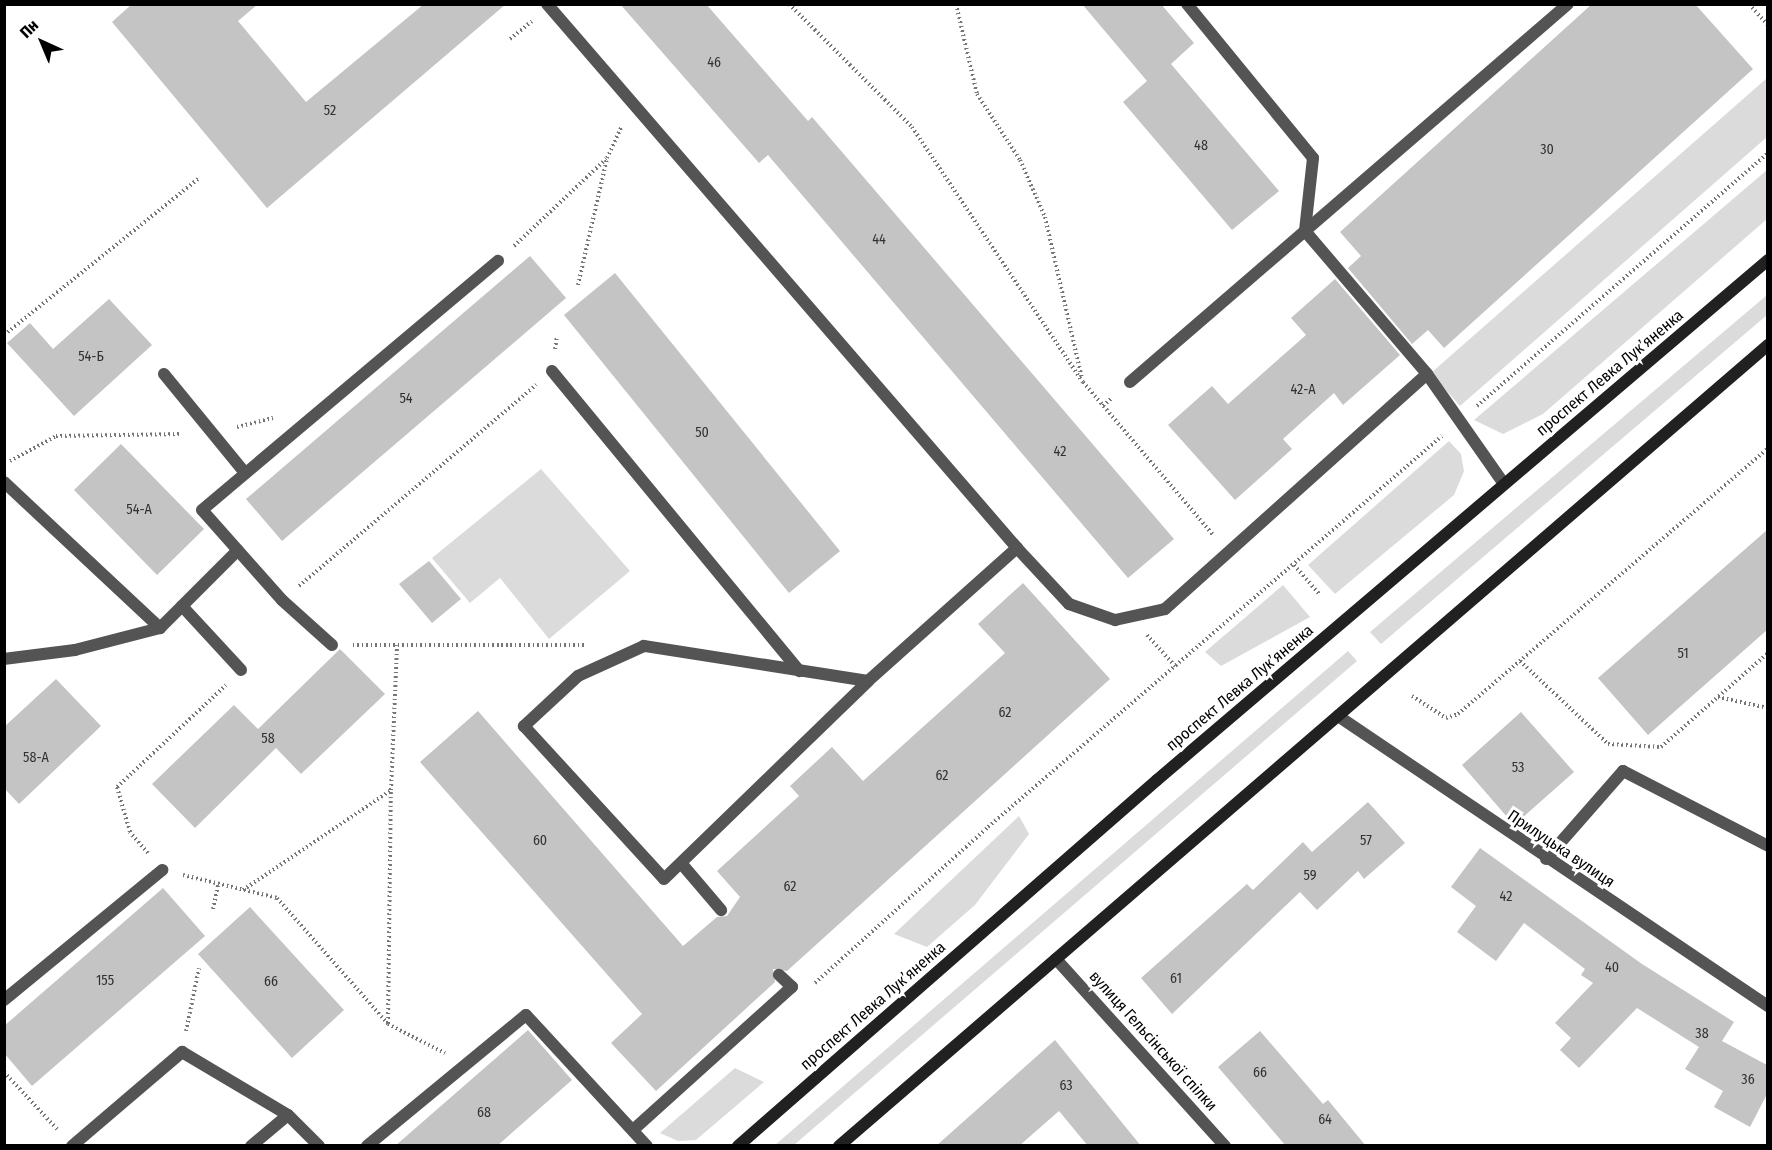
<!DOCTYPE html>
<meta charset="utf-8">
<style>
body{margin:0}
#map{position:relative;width:1772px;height:1150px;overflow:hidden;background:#fff;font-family:"Fira Sans Condensed",sans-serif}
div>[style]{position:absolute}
.green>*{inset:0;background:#dbdbdb}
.building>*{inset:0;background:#c4c4c4}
.path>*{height:4px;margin-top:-2px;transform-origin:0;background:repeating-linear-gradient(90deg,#767676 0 1.5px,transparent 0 4.5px)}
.service>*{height:12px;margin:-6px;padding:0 6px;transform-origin:6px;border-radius:6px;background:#545454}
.minor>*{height:12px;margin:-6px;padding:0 6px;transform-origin:6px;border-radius:6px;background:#545454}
.secondary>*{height:12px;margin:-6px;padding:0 6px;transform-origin:6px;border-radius:6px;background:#212121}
span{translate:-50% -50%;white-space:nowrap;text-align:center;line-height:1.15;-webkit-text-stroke:6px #fff;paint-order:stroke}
.number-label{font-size:14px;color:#313131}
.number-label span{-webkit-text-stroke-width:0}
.street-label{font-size:16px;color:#000}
.frame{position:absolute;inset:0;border:6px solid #000;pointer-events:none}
.north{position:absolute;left:12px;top:12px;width:60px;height:60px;-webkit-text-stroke:4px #fff;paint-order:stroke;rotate:316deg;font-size:16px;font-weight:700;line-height:24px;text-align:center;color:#000}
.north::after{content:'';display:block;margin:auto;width:21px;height:27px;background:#000;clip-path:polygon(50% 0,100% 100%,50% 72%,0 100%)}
</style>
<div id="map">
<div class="green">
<i style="clip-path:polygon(1767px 78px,1767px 137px,1460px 406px,1431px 373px)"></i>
<i style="clip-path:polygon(1767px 170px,1767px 219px,1543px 414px,1503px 434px,1474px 420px)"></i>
<i style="clip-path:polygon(1767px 295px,1767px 315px,1381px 644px,1370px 632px)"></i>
<i style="clip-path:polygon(1449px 441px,1461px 454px,1464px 471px,1454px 495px,1335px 594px,1308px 565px)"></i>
<i style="clip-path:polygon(541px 469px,630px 571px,549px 639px,500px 578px,470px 603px,432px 558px)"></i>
<i style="clip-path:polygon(1283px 585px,1310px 617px,1221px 666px,1205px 652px)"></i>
<i style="clip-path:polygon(1348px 651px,1357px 661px,794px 1145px,775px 1145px)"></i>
<i style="clip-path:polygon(1019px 816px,1029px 834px,975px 905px,927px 947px,894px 934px)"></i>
<i style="clip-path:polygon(735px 1068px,764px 1082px,696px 1140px,678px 1141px,660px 1133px)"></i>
</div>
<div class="building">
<i style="clip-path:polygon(132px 4px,258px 4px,238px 21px,306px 102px,424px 4px,506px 4px,267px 208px,112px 22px)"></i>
<i style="clip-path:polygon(620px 4px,706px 4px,808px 121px,812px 117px,1174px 539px,1128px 578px,768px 155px,759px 163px)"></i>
<i style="clip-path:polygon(1082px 4px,1161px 4px,1194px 43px,1171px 64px,1279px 191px,1232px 230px,1123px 102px,1147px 81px)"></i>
<i style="clip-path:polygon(1592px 4px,1695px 4px,1753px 69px,1444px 348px,1428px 330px,1412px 344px,1348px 268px,1361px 256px,1340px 232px)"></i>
<i style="clip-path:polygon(530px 256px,566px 298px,282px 541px,246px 499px)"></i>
<i style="clip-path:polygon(615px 273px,840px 551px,789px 593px,564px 315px)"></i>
<i style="clip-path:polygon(1335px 279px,1400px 355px,1343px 405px,1334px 393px,1283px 439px,1292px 449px,1235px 500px,1168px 425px,1212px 386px,1228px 404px,1306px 335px,1291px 318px)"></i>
<i style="clip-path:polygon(109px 299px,152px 345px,74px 416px,7px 343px,30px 323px,53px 349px)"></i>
<i style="clip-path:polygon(121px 444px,204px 529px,157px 575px,74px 490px)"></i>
<i style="clip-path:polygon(1767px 530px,1767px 630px,1648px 735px,1598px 678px)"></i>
<i style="clip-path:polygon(429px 561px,461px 599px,432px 623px,399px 584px)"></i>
<i style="clip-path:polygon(1023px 583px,1110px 679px,787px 971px,773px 969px,775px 982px,656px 1091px,611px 1043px,642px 1014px,420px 762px,478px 711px,683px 946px,717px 917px,727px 916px,740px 897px,717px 871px,799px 796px,790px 786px,832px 747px,863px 781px,1005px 653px,978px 624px)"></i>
<i style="clip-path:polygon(340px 649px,385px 694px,301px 774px,276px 748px,195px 828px,152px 784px,234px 705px,258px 729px)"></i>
<i style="clip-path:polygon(56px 679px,101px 726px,19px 804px,4px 788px,4px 727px)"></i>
<i style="clip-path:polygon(1521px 712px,1574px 772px,1514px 825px,1462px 765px)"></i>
<i style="clip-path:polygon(1368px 802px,1405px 843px,1364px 879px,1358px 871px,1317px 910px,1300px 892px,1172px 1014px,1141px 978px,1247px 884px,1253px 890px,1303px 842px,1312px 852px)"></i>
<i style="clip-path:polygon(1480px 848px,1642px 964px,1734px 1022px,1722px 1041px,1767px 1065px,1767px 1094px,1750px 1127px,1714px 1107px,1723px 1091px,1685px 1069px,1699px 1047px,1637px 1008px,1579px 1068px,1560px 1050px,1571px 1038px,1555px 1023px,1593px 983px,1581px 975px,1585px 969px,1524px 923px,1496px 961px,1457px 932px,1476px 906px,1451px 887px)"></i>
<i style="clip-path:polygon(163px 888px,205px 936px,32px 1086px,4px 1053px,4px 1026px)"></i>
<i style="clip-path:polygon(250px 907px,344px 1010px,292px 1058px,198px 954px)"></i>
<i style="clip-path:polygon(528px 1030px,572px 1080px,497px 1146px,395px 1146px)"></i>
<i style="clip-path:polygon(1260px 1031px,1323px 1104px,1328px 1100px,1366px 1146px,1286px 1146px,1218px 1067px)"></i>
<i style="clip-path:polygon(1055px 1040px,1141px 1146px,1088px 1146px,1059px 1111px,1019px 1146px,936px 1146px)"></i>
</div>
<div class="path">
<i style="left:789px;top:4px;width:174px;rotate:45deg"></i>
<i style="left:912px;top:127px;width:307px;rotate:56.2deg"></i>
<i style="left:1083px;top:382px;width:202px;rotate:49.6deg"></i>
<i style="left:956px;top:4px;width:92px;rotate:76.9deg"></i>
<i style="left:977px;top:94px;width:79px;rotate:56.9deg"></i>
<i style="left:1020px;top:160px;width:62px;rotate:66.3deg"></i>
<i style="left:1045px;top:217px;width:165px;rotate:77.1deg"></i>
<i style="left:1749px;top:4px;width:28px;rotate:48deg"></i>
<i style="left:510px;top:39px;width:28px;rotate:-39deg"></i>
<i style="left:514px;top:246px;width:127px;rotate:-43.4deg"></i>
<i style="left:578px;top:285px;width:130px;rotate:-77.1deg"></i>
<i style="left:607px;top:158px;width:35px;rotate:-65deg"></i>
<i style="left:4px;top:335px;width:250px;rotate:-38.8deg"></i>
<i style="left:555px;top:349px;width:13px;rotate:-81deg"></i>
<i style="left:1103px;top:406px;width:13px;rotate:-42deg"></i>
<i style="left:1477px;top:406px;width:386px;rotate:-41deg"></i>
<i style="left:237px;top:427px;width:37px;rotate:-14deg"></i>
<i style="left:10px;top:461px;width:52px;rotate:-28.5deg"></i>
<i style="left:56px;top:436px;width:126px;rotate:-0.9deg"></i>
<i style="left:1294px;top:565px;width:38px;rotate:49deg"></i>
<i style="left:299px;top:586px;width:311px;rotate:-40.3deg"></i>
<i style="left:1147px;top:635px;width:42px;rotate:47.9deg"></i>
<i style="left:353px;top:645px;width:233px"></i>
<i style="left:1520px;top:661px;width:121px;rotate:43.3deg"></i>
<i style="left:1608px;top:744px;width:53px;rotate:3.2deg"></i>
<i style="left:1661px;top:747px;width:142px;rotate:-41.3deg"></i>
<i style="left:1412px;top:696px;width:40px;rotate:32.9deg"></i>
<i style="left:1446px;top:718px;width:13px;rotate:-18deg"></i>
<i style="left:1458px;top:714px;width:408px;rotate:-40.6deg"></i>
<i style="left:1718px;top:697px;width:51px;rotate:12.4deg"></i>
<i style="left:148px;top:853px;width:28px;rotate:-131deg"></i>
<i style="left:130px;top:832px;width:47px;rotate:-106.1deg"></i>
<i style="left:117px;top:787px;width:149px;rotate:-43.1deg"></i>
<i style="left:183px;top:875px;width:97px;rotate:13.7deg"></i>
<i style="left:277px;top:898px;width:168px;rotate:48.6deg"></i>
<i style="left:388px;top:1024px;width:64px;rotate:27deg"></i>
<i style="left:243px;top:890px;width:179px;rotate:-34deg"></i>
<i style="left:391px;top:790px;width:145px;rotate:-87.6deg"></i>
<i style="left:213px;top:909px;width:25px;rotate:-78deg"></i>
<i style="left:815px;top:983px;width:233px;rotate:-42deg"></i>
<i style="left:988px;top:827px;width:599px;rotate:-40.74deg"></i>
<i style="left:388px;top:1023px;width:232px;rotate:-89.3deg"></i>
<i style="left:186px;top:1031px;width:64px;rotate:-78.3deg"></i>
<i style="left:4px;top:1072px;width:78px;rotate:47.1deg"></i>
</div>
<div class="service">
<i style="left:547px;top:4px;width:719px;rotate:49.17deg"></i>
<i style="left:1187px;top:4px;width:199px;rotate:50.7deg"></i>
<i style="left:1313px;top:158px;width:73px;rotate:96.3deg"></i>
<i style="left:1305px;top:231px;width:347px;rotate:-40.8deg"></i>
<i style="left:552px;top:371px;width:389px;rotate:50.5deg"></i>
<i style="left:164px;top:374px;width:128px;rotate:50.7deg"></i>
<i style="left:1130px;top:382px;width:231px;rotate:-40.8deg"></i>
<i style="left:1305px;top:231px;width:188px;rotate:49.5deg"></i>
<i style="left:1427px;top:374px;width:134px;rotate:55deg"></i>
<i style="left:4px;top:482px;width:214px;rotate:43.1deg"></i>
<i style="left:160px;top:628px;width:88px;rotate:165.5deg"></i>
<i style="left:75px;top:650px;width:72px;rotate:172.8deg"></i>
<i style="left:182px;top:606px;width:87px;rotate:47.3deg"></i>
<i style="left:160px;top:628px;width:110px;rotate:-45deg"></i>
<i style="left:332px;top:645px;width:67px;rotate:-138deg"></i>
<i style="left:282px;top:600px;width:120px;rotate:-131.6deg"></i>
<i style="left:202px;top:510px;width:387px;rotate:-40.1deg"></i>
<i style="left:868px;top:681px;width:227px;rotate:-171.1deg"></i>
<i style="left:644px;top:646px;width:72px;rotate:155.6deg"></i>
<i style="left:578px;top:676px;width:74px;rotate:137.2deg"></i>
<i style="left:524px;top:726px;width:207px;rotate:47.5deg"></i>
<i style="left:664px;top:879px;width:284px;rotate:-44.1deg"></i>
<i style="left:868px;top:681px;width:200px;rotate:-41.8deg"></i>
<i style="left:1017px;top:548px;width:76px;rotate:47.1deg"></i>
<i style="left:1069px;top:604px;width:49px;rotate:19.2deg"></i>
<i style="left:1115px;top:620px;width:51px;rotate:-12.4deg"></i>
<i style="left:1165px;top:609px;width:352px;rotate:-41.9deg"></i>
<i style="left:1546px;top:859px;width:117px;rotate:-48.8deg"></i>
<i style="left:1623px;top:771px;width:163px;rotate:27.3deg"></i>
<i style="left:681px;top:863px;width:62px;rotate:49.6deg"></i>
<i style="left:4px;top:1000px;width:205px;rotate:-39.4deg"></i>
<i style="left:633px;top:1130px;width:214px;rotate:-42deg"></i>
<i style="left:792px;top:987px;width:18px;rotate:-137deg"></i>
<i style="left:72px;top:1146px;width:145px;rotate:-40.5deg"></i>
<i style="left:182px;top:1052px;width:123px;rotate:30.7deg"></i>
<i style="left:288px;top:1115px;width:44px;rotate:45deg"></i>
<i style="left:251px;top:1146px;width:48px;rotate:-40deg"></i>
<i style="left:367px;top:1146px;width:206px;rotate:-39.5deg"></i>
<i style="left:526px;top:1015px;width:178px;rotate:47.3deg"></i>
</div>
<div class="minor">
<i style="left:1338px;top:716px;width:519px;rotate:34deg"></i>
<i style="left:1056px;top:959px;width:252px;rotate:47.9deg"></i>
</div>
<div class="secondary">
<i style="left:738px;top:1146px;width:556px;rotate:-41.14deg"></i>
<i style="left:1157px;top:780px;width:802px;rotate:-40.4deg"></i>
<i style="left:839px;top:1146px;width:1227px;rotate:-40.77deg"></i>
</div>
<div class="number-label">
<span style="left:714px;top:63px">46</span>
<span style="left:330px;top:111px">52</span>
<span style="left:1201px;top:146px">48</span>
<span style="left:1547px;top:150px">30</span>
<span style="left:879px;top:240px">44</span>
<span style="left:91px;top:357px">54-Б</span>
<span style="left:1303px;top:390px">42-А</span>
<span style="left:406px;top:399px">54</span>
<span style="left:702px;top:433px">50</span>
<span style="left:1060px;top:452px">42</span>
<span style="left:139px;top:510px">54-А</span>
<span style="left:1683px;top:654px">51</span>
<span style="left:1005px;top:713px">62</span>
<span style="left:268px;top:739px">58</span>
<span style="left:36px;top:758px">58-А</span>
<span style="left:1518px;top:768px">53</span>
<span style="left:942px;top:776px">62</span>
<span style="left:540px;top:841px">60</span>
<span style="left:1366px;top:841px">57</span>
<span style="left:1310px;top:876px">59</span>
<span style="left:790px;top:887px">62</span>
<span style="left:1506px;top:897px">42</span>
<span style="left:1612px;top:968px">40</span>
<span style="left:1176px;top:979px">61</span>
<span style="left:105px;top:981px">155</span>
<span style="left:271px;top:982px">66</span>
<span style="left:1702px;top:1034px">38</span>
<span style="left:1260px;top:1073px">66</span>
<span style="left:1748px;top:1080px">36</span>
<span style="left:1066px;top:1086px">63</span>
<span style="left:484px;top:1113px">68</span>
<span style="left:1325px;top:1120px">64</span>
</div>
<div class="street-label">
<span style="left:1610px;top:373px;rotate:-40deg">проспект Левка Лукʼяненка</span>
<span style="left:1240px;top:688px;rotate:-40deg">проспект Левка Лукʼяненка</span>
<span style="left:1561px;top:849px;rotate:34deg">Прилуцька вулиця</span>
<span style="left:873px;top:1006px;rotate:-41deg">проспект Левка Лукʼяненка</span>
<span style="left:1153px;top:1041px;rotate:48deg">вулиця Гельсінської спілки</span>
</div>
<div class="frame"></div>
<div class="north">Пн</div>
</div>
